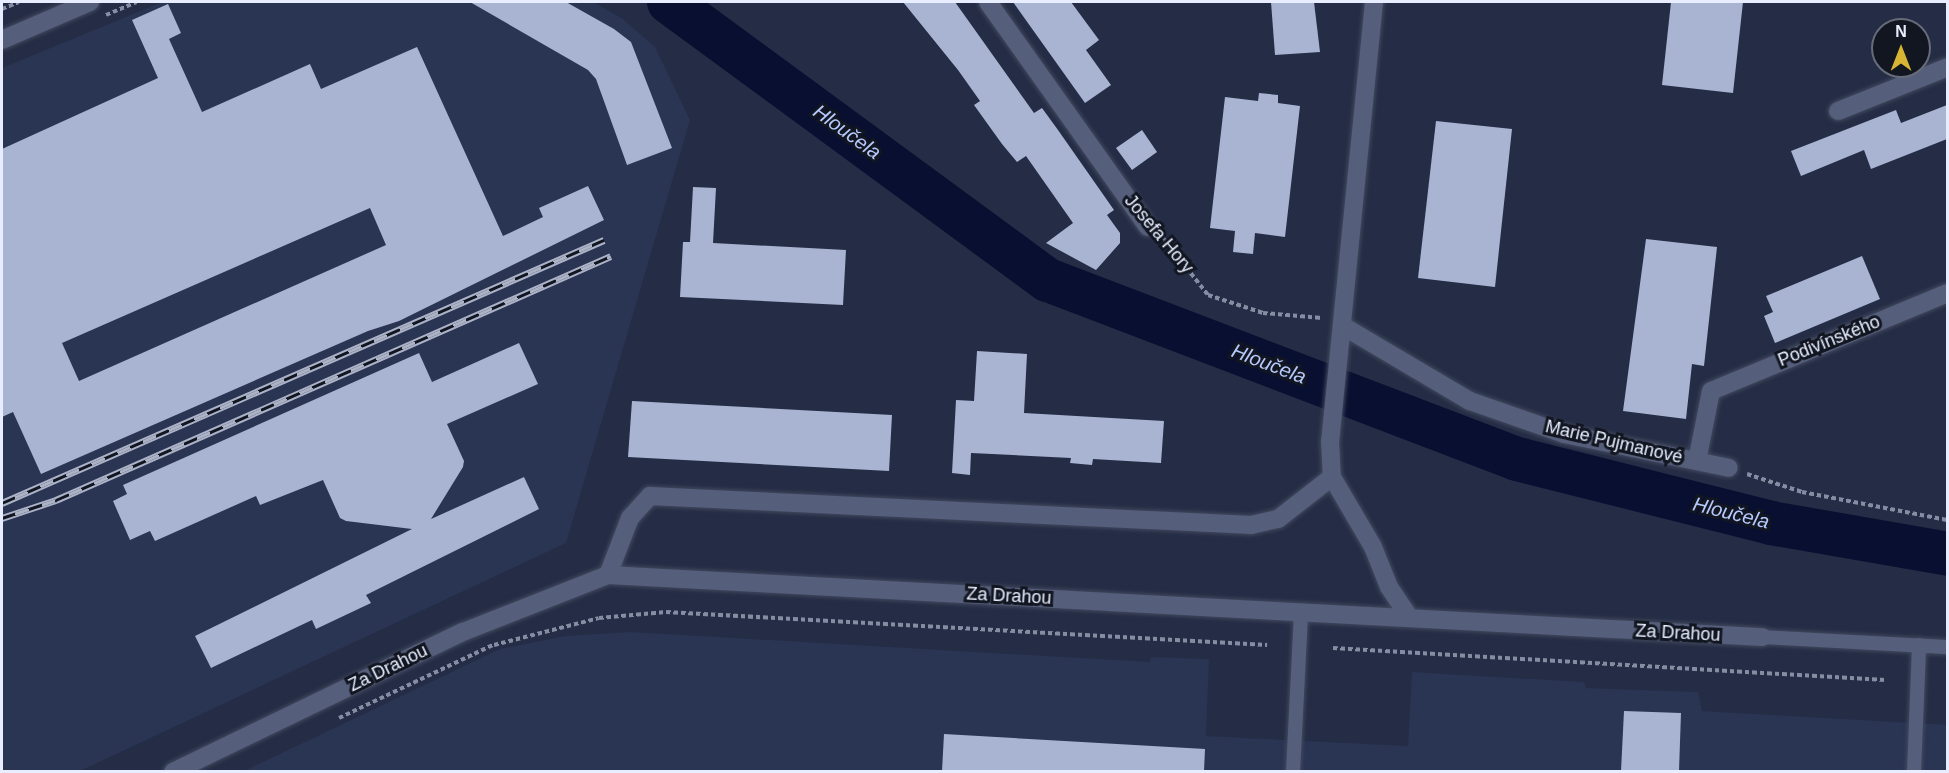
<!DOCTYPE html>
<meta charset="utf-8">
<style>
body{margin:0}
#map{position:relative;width:1949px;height:773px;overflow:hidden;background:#242d45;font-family:Arial,sans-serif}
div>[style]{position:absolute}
.built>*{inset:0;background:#2a3453}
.river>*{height:44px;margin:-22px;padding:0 22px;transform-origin:22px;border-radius:22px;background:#080f31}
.building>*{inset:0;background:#a9b4d3}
.path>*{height:4px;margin-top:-2px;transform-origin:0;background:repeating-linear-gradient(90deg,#868da2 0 4.5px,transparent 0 7.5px)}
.roads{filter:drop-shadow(0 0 2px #42485e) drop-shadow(0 0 2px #42485e)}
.service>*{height:14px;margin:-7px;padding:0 7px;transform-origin:7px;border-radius:7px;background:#555f7b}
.minor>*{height:18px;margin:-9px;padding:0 9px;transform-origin:9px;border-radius:9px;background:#555f7b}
.tertiary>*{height:18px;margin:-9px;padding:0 9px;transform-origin:9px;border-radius:9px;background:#555f7b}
.rail>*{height:7px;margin-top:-3.5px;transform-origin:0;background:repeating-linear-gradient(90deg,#121621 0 14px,#acb3c6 0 28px);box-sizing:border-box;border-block:2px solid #acb3c6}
span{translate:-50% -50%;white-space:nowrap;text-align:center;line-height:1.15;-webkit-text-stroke:6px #121621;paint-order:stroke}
.street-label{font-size:18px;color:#e8eeff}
.water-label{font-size:20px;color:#b6c9fe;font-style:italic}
.frame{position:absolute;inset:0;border:3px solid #e8eeff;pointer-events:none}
.north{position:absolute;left:1871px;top:18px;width:60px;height:60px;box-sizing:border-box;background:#121621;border:2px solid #686c7a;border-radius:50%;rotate:0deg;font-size:16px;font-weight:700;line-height:24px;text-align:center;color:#e8eeff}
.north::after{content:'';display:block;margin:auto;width:21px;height:27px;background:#d7b434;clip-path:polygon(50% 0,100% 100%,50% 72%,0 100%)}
</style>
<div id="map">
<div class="built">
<i style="clip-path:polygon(162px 2px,593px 2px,623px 19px,655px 47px,690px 120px,566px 543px,80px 771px,2px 772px,2px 68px)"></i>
<i style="clip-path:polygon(630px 632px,1150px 662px,1151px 657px,1209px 659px,1206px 736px,1408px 746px,1412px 672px,1584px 682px,1586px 688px,1698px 692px,1702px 711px,1948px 725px,1947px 772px,242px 772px,500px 649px,565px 636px)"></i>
</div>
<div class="river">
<i style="left:669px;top:2px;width:470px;rotate:36.3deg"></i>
<i style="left:1048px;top:280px;width:502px;rotate:20.89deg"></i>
<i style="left:1517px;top:459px;width:262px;rotate:14.1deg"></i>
<i style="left:1771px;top:523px;width:180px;rotate:9.9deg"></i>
</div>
<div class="building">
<i style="clip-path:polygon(470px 2px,566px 2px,614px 29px,631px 42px,672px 148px,627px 165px,596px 79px,588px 70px)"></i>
<i style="clip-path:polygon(903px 2px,955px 2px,1034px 113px,1042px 108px,1058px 130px,1114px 210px,1107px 215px,1120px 233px,1120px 243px,1096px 270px,1046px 243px,1073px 223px,1026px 156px,1017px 162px,1002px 144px,974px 105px,980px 101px,958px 70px)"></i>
<i style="clip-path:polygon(1013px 2px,1071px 2px,1099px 40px,1086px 50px,1111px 85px,1085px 103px)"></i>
<i style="clip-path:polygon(1271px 2px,1314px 2px,1320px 52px,1275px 55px)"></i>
<i style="clip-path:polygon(1671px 2px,1743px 2px,1733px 93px,1662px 85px)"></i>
<i style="clip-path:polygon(evenodd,168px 4px,181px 33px,169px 39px,202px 112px,310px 64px,321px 89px,417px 47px,503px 236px,543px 217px,539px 208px,588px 186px,604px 220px,399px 321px,368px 331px,41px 474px,13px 412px,2px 417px,2px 149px,158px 78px,132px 20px,168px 4px,370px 208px,386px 245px,79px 381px,62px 343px,370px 208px)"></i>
<i style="clip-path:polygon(1259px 93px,1278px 95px,1278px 103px,1300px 106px,1285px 237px,1255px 233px,1253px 254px,1233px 252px,1235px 231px,1210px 228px,1225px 97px,1258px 101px)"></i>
<i style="clip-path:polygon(1947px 105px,1947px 139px,1871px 169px,1864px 150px,1801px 176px,1791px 151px,1896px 110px,1901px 123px)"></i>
<i style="clip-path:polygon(1436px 121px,1512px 129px,1495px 287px,1418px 278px)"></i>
<i style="clip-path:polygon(1142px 130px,1157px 152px,1132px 170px,1116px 148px)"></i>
<i style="clip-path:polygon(693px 187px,716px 188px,713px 243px,846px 250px,843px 305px,680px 297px,683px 242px,690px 242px)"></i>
<i style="clip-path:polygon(1646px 239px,1717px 247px,1704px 366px,1692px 364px,1686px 419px,1623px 411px)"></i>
<i style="clip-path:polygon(1862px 256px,1880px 299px,1775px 343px,1764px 316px,1773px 312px,1766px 296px)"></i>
<i style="clip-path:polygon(519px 343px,538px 384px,447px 424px,464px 461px,463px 467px,431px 519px,524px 477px,539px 509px,366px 595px,371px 603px,316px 629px,312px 620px,211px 668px,195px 636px,412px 529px,346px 521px,340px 518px,323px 480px,260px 505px,256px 496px,155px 541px,150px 531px,130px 540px,113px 501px,127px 494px,123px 485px,419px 353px,432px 382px)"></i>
<i style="clip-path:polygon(977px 351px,1027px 354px,1024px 413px,1164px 421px,1161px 463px,1093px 459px,1092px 465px,1070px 463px,1071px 458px,971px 453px,970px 475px,952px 473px,956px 400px,974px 401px)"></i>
<i style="clip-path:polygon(632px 401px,892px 415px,889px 471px,628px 457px)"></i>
<i style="clip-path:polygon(1624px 711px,1681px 713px,1679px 771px,1621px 771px)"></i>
<i style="clip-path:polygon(944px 734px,1205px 749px,1204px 771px,942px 771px)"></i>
</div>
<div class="path">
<i style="left:2px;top:9px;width:18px;rotate:-22deg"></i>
<i style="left:106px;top:15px;width:33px;rotate:-23deg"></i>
<i style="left:1163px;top:238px;width:73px;rotate:51.7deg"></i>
<i style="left:1208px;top:295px;width:58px;rotate:18.1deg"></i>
<i style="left:1263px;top:313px;width:59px;rotate:4.8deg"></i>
<i style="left:1747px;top:474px;width:58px;rotate:18.1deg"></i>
<i style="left:1802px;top:492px;width:149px;rotate:10.9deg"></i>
<i style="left:494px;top:645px;width:108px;rotate:-14.4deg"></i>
<i style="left:599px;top:618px;width:67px;rotate:-5.1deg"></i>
<i style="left:666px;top:612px;width:602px;rotate:3.14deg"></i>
<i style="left:1333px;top:648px;width:553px;rotate:3.32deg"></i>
<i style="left:1946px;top:684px;width:2px"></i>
<i style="left:339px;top:718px;width:170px;rotate:-25.4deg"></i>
</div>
<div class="roads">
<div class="service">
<i style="left:1762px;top:637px;width:186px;rotate:3.1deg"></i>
<i style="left:1293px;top:772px;width:160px;rotate:-87.1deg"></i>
<i style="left:1914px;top:772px;width:127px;rotate:-87.7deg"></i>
</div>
<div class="minor">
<i style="left:988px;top:2px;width:276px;rotate:54.6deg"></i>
<i style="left:1374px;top:2px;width:441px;rotate:95.7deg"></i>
<i style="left:1330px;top:441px;width:36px;rotate:87deg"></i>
<i style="left:1332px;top:477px;width:81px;rotate:59.6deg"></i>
<i style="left:1373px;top:547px;width:43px;rotate:68.2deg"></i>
<i style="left:1389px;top:587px;width:37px;rotate:56deg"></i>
<i style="left:1838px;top:111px;width:118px;rotate:-21.8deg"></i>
<i style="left:1343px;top:326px;width:147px;rotate:30.6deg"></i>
<i style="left:1470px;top:401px;width:100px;rotate:19.3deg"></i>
<i style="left:1564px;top:434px;width:168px;rotate:11.6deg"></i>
<i style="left:1697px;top:461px;width:71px;rotate:-78.7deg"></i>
<i style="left:1711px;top:391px;width:256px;rotate:-22.5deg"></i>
<i style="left:608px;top:575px;width:1156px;rotate:3.08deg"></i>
<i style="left:173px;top:772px;width:322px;rotate:-25.8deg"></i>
<i style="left:463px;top:632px;width:156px;rotate:-21.5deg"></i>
<i style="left:608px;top:575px;width:61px;rotate:-68.9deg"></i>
<i style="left:630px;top:518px;width:30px;rotate:-48deg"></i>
<i style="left:650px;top:496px;width:602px;rotate:2.76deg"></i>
<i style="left:1251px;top:525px;width:28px;rotate:-13deg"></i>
<i style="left:1278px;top:519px;width:68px;rotate:-37.9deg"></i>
</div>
<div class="tertiary">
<i style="left:2px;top:40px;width:96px;rotate:-23.4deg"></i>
</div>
</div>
<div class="rail">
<i style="left:2px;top:503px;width:657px;rotate:-23.6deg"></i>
<i style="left:2px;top:518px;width:57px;rotate:-18.4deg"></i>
<i style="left:56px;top:500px;width:606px;rotate:-23.73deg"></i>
</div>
<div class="street-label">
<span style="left:1159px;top:234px;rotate:50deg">Josefa Hory</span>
<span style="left:1829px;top:341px;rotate:-22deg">Podivínského</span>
<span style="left:1614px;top:442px;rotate:13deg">Marie Pujmanové</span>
<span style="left:1009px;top:596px;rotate:3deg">Za Drahou</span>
<span style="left:1678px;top:633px;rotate:3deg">Za Drahou</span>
<span style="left:388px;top:668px;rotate:-26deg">Za Drahou</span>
</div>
<div class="water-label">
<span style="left:847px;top:132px;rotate:36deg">Hloučela</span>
<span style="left:1269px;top:364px;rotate:21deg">Hloučela</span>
<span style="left:1731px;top:513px;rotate:14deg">Hloučela</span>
</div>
<div class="frame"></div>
<div class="north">N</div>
</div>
